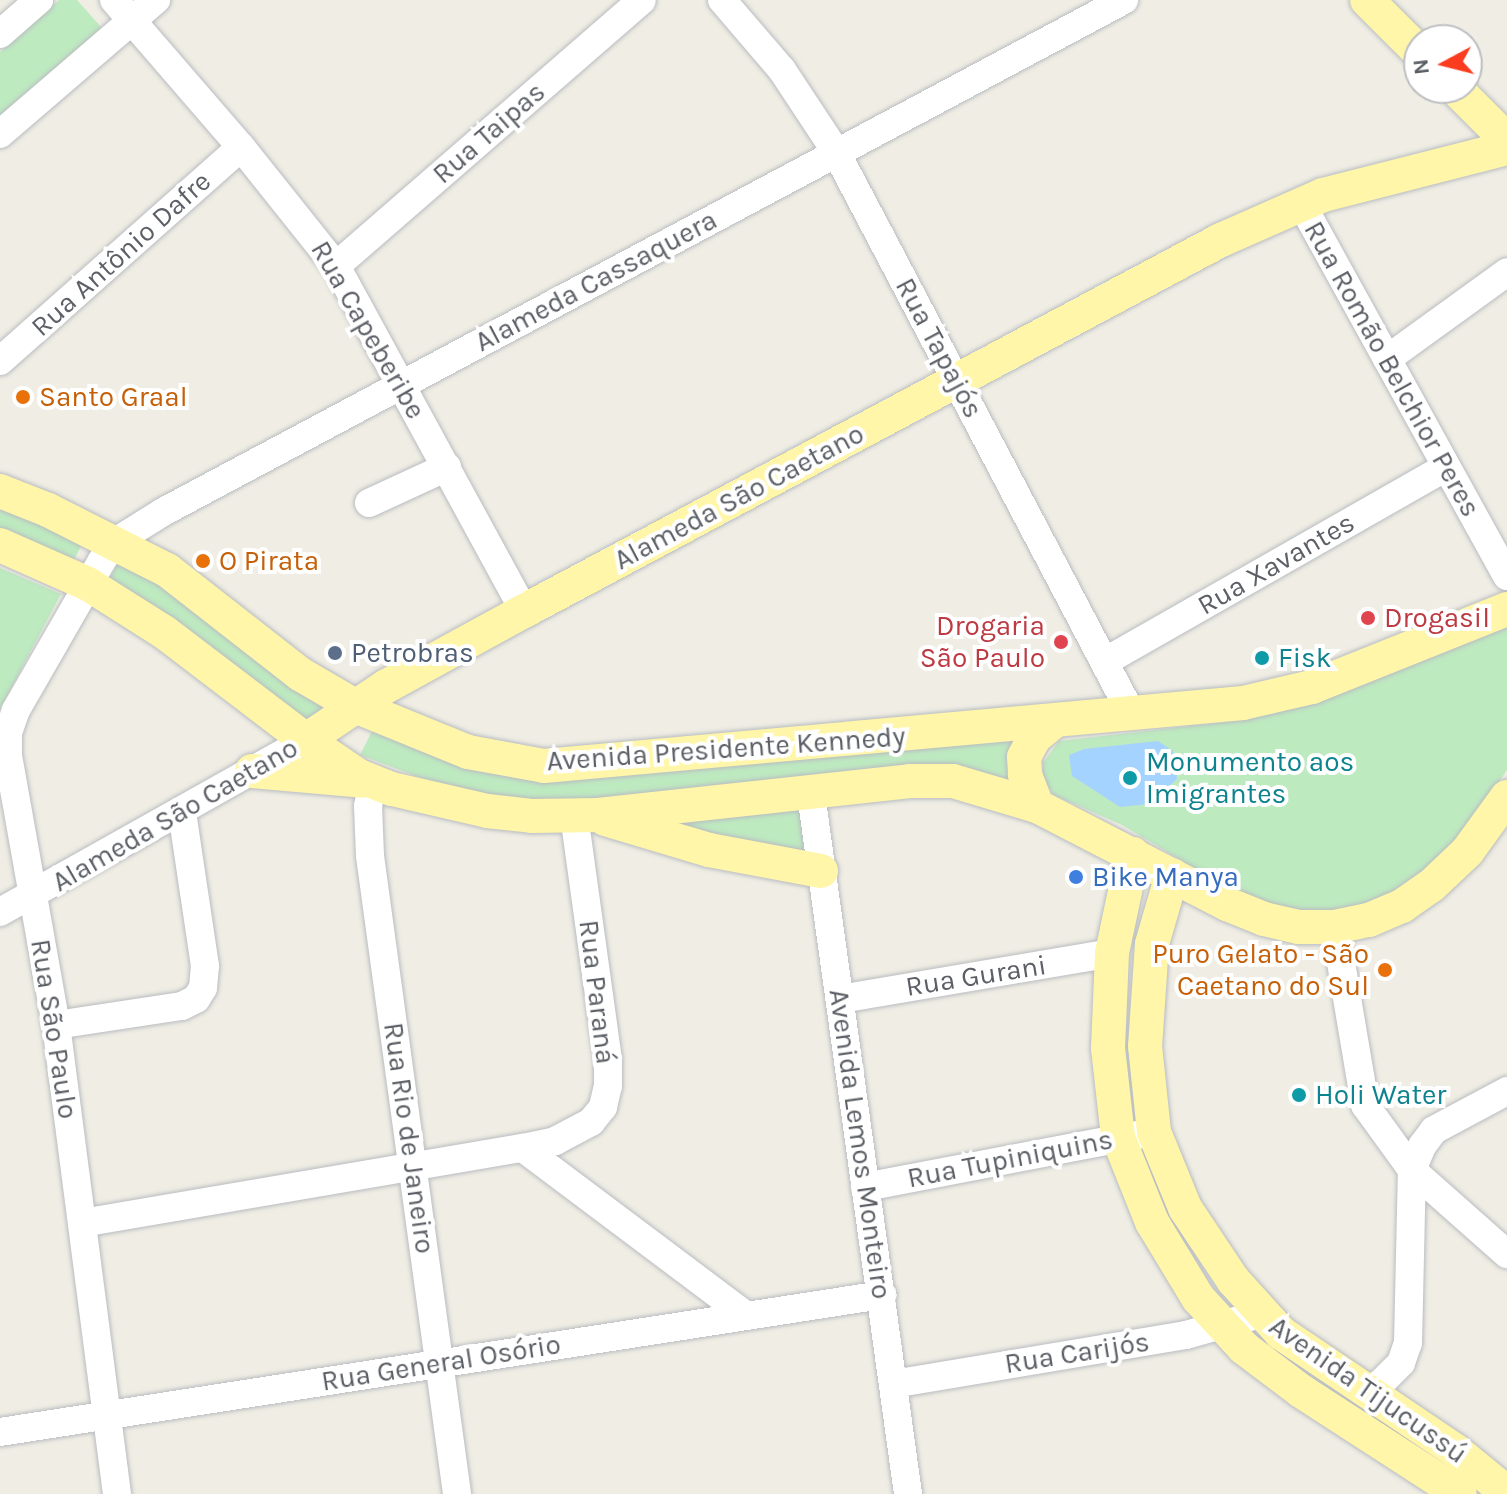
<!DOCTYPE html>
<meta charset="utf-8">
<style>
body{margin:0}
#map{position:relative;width:1507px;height:1494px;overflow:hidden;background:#f0eee4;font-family:Karla,sans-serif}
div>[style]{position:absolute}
.green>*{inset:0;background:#beeac0}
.water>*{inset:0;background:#a5d3ff}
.roads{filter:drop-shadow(0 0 2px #b9bcc1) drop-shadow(0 0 2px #b9bcc1)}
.minor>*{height:28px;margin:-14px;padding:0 14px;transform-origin:14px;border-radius:14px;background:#fff}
.major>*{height:34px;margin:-17px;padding:0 17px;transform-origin:17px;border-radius:17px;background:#fff6aa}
.dots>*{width:22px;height:22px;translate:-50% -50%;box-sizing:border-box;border:4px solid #fff;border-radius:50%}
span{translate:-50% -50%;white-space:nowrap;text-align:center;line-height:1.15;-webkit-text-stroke:8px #fff;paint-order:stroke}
.street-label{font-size:28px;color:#5c6066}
.food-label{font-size:28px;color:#c56008}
.left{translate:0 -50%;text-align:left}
.right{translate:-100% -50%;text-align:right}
.health-label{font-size:28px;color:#be3a42}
.service-label{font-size:28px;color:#4e5e75}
.culture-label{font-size:28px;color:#0d838f}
.shop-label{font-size:28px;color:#366cbe}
.north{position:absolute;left:1403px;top:24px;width:80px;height:80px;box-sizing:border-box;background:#fff;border:2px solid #bebfc2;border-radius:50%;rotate:263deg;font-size:22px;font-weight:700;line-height:32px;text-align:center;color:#5c6066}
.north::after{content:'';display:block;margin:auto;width:28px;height:36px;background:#fb3c1f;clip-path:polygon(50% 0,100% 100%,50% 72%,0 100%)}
</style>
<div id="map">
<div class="green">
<i style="clip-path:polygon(59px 0,77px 0,102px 28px,0 115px,0 52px)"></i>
<i style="clip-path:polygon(0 498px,86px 536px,74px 560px,0 529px)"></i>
<i style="clip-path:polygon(121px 554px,331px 705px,311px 725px,110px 579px)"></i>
<i style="clip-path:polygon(0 568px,61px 594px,0 709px)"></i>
<i style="clip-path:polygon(1507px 624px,1507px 770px,1459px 840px,1395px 895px,1361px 909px,1320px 913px,1280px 906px,1233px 891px,1122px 825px,1054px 795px,1043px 779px,1043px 763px,1059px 741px,1234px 721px,1338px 687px)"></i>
<i style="clip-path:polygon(374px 727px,459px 765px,1022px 733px,1012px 791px,688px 793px,530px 802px,451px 789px,360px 755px)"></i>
<i style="clip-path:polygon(803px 803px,811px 853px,628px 821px)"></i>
</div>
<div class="water">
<i style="clip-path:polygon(1158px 741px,1173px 751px,1177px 779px,1149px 804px,1120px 807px,1072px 776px,1069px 755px,1084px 749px)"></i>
</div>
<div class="roads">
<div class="minor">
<i style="left:114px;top:0;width:194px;rotate:49.2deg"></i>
<i style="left:241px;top:147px;width:152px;rotate:51.4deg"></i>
<i style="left:336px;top:266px;width:393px;rotate:61.4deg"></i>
<i style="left:722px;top:0;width:92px;rotate:49.4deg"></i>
<i style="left:782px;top:70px;width:98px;rotate:56.6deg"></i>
<i style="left:836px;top:152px;width:634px;rotate:62.26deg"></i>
<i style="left:0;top:34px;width:52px;rotate:-41.1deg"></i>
<i style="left:0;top:134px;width:206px;rotate:-40.7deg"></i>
<i style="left:1301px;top:203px;width:426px;rotate:61.1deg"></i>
<i style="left:336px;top:266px;width:405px;rotate:-41deg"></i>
<i style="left:1387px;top:359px;width:148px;rotate:-35.9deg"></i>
<i style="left:0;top:361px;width:322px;rotate:-41.6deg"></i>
<i style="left:369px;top:503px;width:86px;rotate:-24.8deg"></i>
<i style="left:1106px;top:661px;width:391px;rotate:-29.7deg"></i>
<i style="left:372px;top:782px;width:24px;rotate:99deg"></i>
<i style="left:368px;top:806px;width:50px;rotate:87.7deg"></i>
<i style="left:370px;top:856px;width:644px;rotate:82.23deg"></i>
<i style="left:811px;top:794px;width:707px;rotate:82.11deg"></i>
<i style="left:0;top:912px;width:351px;rotate:-29.3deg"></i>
<i style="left:1335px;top:927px;width:181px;rotate:80.4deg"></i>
<i style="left:1365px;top:1105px;width:80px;rotate:54.1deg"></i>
<i style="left:1412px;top:1170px;width:127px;rotate:41.5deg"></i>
<i style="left:840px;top:999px;width:276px;rotate:-9.6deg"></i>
<i style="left:56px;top:1025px;width:127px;rotate:-8.6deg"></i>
<i style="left:182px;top:1006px;width:16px;rotate:-27deg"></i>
<i style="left:196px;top:999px;width:13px;rotate:-58deg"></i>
<i style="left:203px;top:988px;width:22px;rotate:-85deg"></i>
<i style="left:205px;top:966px;width:156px;rotate:-98.5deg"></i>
<i style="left:523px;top:1148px;width:276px;rotate:36.9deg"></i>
<i style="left:865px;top:1187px;width:294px;rotate:-10.8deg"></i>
<i style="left:82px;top:1223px;width:447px;rotate:-9.7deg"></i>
<i style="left:523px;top:1148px;width:33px;rotate:-12deg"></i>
<i style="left:555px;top:1141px;width:41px;rotate:-27.8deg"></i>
<i style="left:591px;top:1122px;width:19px;rotate:-51deg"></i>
<i style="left:603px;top:1107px;width:22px;rotate:-77deg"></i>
<i style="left:608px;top:1086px;width:26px;rotate:-90deg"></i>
<i style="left:608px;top:1060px;width:246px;rotate:-97.9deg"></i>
<i style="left:893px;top:1384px;width:297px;rotate:-9.5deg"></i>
<i style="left:1186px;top:1335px;width:77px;rotate:-15.8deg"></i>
<i style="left:1370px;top:1394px;width:44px;rotate:-45deg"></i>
<i style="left:1401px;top:1363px;width:21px;rotate:-71deg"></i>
<i style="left:1408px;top:1343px;width:173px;rotate:-88.7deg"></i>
<i style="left:1412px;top:1170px;width:26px;rotate:-67deg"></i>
<i style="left:1422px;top:1146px;width:20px;rotate:-53deg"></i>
<i style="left:1434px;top:1130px;width:83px;rotate:-28.1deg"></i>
<i style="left:0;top:1432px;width:893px;rotate:-8.83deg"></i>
<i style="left:117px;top:1494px;width:473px;rotate:-97.4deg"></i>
<i style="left:56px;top:1025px;width:274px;rotate:-100.1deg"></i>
<i style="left:8px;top:755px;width:22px;rotate:-90deg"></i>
<i style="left:8px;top:733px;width:24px;rotate:-71deg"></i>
<i style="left:16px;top:710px;width:171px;rotate:-60.1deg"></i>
<i style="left:101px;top:562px;width:24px;rotate:-55deg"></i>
<i style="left:115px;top:542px;width:57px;rotate:-32deg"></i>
<i style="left:163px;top:512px;width:1089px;rotate:-28.05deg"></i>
</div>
<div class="major">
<i style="left:1367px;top:0;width:74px;rotate:45deg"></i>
<i style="left:1455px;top:88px;width:74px;rotate:45deg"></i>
<i style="left:0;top:491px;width:52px;rotate:21.6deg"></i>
<i style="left:48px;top:510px;width:133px;rotate:26.8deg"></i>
<i style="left:167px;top:570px;width:169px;rotate:38deg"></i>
<i style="left:300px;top:674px;width:64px;rotate:30.2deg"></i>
<i style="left:355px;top:706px;width:122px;rotate:22.2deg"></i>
<i style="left:468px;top:752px;width:77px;rotate:10.4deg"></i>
<i style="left:544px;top:766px;width:702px;rotate:-5.15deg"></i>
<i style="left:1243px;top:703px;width:71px;rotate:-13.1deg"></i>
<i style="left:1312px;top:687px;width:210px;rotate:-21.8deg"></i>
<i style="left:0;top:545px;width:96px;rotate:23.9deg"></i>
<i style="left:88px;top:584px;width:90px;rotate:32.3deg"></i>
<i style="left:164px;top:632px;width:178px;rotate:37.3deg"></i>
<i style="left:306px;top:740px;width:64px;rotate:34.2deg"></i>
<i style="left:359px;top:776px;width:35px;rotate:22deg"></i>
<i style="left:392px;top:789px;width:98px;rotate:13deg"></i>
<i style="left:487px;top:811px;width:45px;rotate:6.3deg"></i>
<i style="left:532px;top:816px;width:66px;rotate:-0.9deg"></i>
<i style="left:598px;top:815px;width:314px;rotate:-6.2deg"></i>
<i style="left:910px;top:781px;width:43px"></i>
<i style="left:953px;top:781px;width:88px;rotate:16.6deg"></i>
<i style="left:1037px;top:806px;width:214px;rotate:27.3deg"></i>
<i style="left:1227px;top:904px;width:40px;rotate:22deg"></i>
<i style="left:1264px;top:919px;width:36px;rotate:13deg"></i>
<i style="left:1299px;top:927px;width:36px"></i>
<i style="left:1335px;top:927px;width:35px;rotate:-12deg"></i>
<i style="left:1369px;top:920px;width:36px;rotate:-23deg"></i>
<i style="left:1402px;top:906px;width:35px;rotate:-35deg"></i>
<i style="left:1431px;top:886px;width:50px;rotate:-43.4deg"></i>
<i style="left:1467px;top:852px;width:68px;rotate:-54deg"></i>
<i style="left:306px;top:740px;width:95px;rotate:-33.9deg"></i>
<i style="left:385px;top:687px;width:158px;rotate:-28.7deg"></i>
<i style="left:524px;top:611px;width:790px;rotate:-28.03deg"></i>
<i style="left:1221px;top:240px;width:111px;rotate:-23.8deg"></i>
<i style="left:1323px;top:195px;width:190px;rotate:-14.3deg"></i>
<i style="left:252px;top:771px;width:111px;rotate:5.1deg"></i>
<i style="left:1037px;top:806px;width:34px;rotate:-111deg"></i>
<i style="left:1025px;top:774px;width:17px;rotate:-93deg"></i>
<i style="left:1024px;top:757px;width:21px;rotate:-62deg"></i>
<i style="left:1034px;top:738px;width:25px;rotate:-40deg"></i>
<i style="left:605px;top:819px;width:109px;rotate:16.6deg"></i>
<i style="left:709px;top:850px;width:114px;rotate:10.6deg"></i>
<i style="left:1133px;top:854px;width:101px;rotate:102deg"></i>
<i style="left:1112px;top:953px;width:95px;rotate:92.4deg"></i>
<i style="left:1108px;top:1048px;width:90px;rotate:83.6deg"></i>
<i style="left:1118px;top:1137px;width:92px;rotate:68.2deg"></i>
<i style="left:1152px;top:1222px;width:89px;rotate:58.8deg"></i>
<i style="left:1198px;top:1298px;width:68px;rotate:47.4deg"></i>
<i style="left:1244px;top:1348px;width:71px;rotate:37deg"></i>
<i style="left:1301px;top:1391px;width:189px;rotate:32.9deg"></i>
<i style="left:1172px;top:875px;width:72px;rotate:106.2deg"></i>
<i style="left:1152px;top:944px;width:102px;rotate:93.9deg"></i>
<i style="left:1145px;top:1046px;width:86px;rotate:84deg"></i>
<i style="left:1154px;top:1132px;width:82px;rotate:67.8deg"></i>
<i style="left:1185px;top:1208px;width:87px;rotate:56.3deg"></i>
<i style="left:1233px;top:1280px;width:72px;rotate:47.8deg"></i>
<i style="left:1281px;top:1333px;width:211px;rotate:34deg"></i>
<i style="left:1456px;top:1451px;width:66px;rotate:39.5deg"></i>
</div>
</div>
<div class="dots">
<i style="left:23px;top:397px;background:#e8710a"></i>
<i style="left:203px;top:561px;background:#e8710a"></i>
<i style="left:1368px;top:618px;background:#e0444e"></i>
<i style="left:1061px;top:642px;background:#e0444e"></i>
<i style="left:335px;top:653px;background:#5c6f8a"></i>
<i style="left:1262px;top:658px;background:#0f9aa8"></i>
<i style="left:1130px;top:778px;background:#0f9aa8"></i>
<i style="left:1076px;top:877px;background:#3f7fe0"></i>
<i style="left:1385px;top:970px;background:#e8710a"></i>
<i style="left:1299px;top:1095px;background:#0f9aa8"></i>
</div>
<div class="street-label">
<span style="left:489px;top:133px;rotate:-41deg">Rua Taipas</span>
<span style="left:121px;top:254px;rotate:-42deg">Rua Antônio Dafre</span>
<span style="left:596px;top:281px;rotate:-28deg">Alameda Cassaquera</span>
<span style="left:368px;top:330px;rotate:60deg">Rua Capeberibe</span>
<span style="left:939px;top:348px;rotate:62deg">Rua Tapajós</span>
<span style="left:1392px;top:369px;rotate:61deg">Rua Romão Belchior Peres</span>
<span style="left:739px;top:497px;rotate:-28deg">Alameda São Caetano</span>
<span style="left:1276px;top:564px;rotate:-30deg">Rua Xavantes</span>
<span style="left:726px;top:749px;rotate:-4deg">Avenida Presidente Kennedy</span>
<span style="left:175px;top:815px;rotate:-30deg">Alameda São Caetano</span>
<span style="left:976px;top:976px;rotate:-9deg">Rua Gurani</span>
<span style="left:597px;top:992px;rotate:83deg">Rua Paraná</span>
<span style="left:54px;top:1029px;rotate:81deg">Rua São Paulo</span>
<span style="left:409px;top:1138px;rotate:82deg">Rua Rio de Janeiro</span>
<span style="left:860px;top:1144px;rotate:82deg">Avenida Lemos Monteiro</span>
<span style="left:1010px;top:1159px;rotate:-11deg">Rua Tupiniquins</span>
<span style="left:1077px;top:1353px;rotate:-9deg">Rua Carijós</span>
<span style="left:441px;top:1363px;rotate:-9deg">Rua General Osório</span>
<span style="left:1368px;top:1390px;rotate:35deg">Avenida Tijucussú</span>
</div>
<div class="food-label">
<span class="left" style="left:39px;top:397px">Santo Graal</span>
<span class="left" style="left:219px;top:561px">O Pirata</span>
<span class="right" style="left:1369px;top:970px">Puro Gelato - São<br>Caetano do Sul</span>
</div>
<div class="health-label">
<span class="left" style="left:1384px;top:618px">Drogasil</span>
<span class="right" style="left:1045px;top:642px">Drogaria<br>São Paulo</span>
</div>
<div class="service-label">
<span class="left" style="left:351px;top:653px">Petrobras</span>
</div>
<div class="culture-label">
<span class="left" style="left:1278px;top:658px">Fisk</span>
<span class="left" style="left:1146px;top:778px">Monumento aos<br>Imigrantes</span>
<span class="left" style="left:1315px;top:1095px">Holi Water</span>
</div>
<div class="shop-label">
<span class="left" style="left:1092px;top:877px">Bike Manya</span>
</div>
<div class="north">N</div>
</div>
